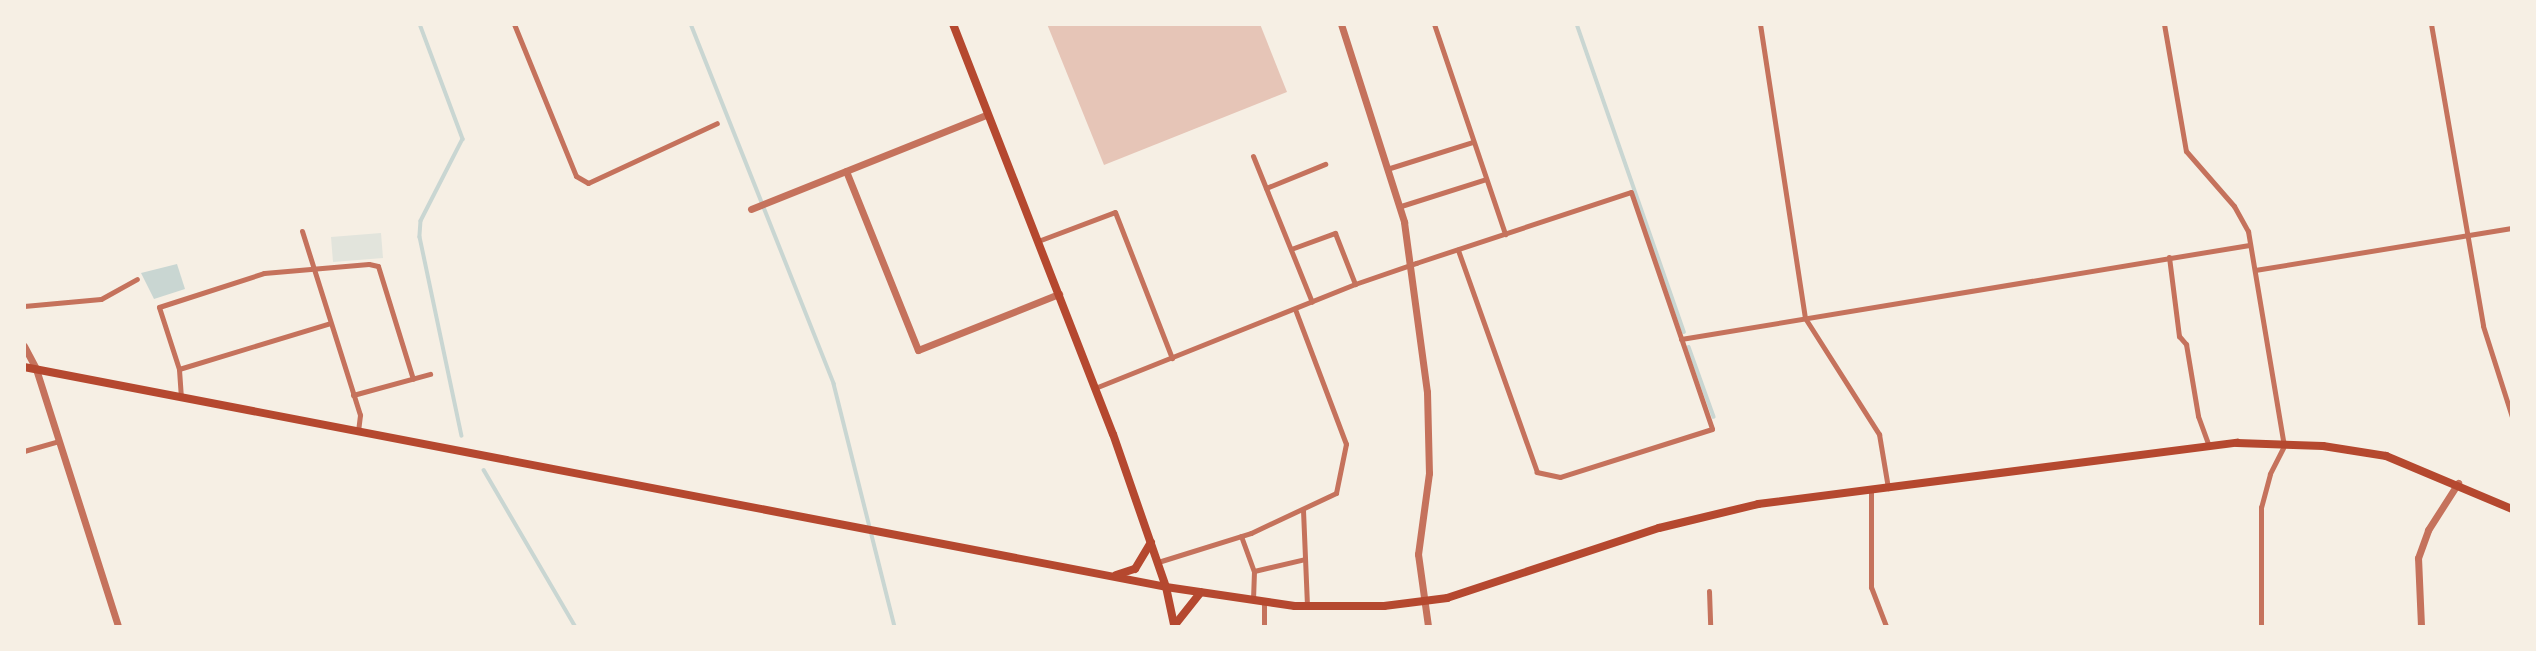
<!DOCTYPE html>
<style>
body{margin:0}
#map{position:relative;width:2536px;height:651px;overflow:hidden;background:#f6efe4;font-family:"Public Sans",sans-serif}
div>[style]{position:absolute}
.green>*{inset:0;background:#e2e4dc}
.water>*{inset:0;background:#c9d6d2}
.stream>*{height:3.5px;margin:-1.75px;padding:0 1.75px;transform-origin:1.75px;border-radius:1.75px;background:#c9d6d2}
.building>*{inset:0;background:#e6c5b7}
.minor>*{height:5px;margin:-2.5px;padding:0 2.5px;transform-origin:2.5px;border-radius:2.5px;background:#c5725c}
.tertiary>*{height:7px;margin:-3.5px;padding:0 3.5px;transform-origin:3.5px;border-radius:3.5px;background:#c5725c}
.secondary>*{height:8px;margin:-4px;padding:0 4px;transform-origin:4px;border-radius:4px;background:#b5482f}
span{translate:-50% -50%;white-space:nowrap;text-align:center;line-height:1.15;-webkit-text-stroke:5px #f6efe4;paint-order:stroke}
.frame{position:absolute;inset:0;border:26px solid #f6efe4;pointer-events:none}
</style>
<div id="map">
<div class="green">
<i style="clip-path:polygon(381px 233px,383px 258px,333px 262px,331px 237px)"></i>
</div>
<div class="water">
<i style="clip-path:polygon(177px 264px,185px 289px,154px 299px,141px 273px)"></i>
</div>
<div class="stream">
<i style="left:420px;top:24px;width:123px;rotate:69.5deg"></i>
<i style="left:463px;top:139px;width:92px;rotate:117.1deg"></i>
<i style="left:421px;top:221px;width:16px;rotate:94deg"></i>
<i style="left:420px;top:237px;width:203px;rotate:78.1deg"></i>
<i style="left:691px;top:24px;width:387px;rotate:68.3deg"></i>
<i style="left:834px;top:384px;width:250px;rotate:75.9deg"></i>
<i style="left:1577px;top:24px;width:326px;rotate:70.8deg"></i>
<i style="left:1689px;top:347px;width:74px;rotate:70.3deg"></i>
<i style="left:484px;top:470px;width:181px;rotate:59.7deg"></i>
</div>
<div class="building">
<i style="clip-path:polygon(1047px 24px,1260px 24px,1287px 92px,1104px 165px)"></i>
</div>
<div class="minor">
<i style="left:514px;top:24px;width:164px;rotate:67.8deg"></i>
<i style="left:576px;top:176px;width:14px;rotate:30deg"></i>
<i style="left:588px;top:183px;width:142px;rotate:-24.9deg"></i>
<i style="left:1434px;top:24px;width:222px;rotate:71.3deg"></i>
<i style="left:1760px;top:24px;width:297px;rotate:81.3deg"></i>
<i style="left:1805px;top:318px;width:138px;rotate:57.5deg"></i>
<i style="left:1879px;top:434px;width:55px;rotate:80.5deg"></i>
<i style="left:2164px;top:24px;width:129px;rotate:80.2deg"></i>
<i style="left:2186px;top:151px;width:73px;rotate:48.9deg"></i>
<i style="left:2234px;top:206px;width:29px;rotate:61deg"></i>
<i style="left:2248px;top:231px;width:218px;rotate:80.5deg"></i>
<i style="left:2284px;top:446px;width:31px;rotate:117deg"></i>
<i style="left:2270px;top:474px;width:34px;rotate:105deg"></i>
<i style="left:2261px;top:507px;width:119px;rotate:90deg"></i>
<i style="left:2431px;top:24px;width:306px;rotate:80.2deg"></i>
<i style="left:2483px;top:326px;width:96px;rotate:72.3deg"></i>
<i style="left:1253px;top:156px;width:157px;rotate:68deg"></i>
<i style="left:1390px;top:168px;width:87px;rotate:-17.4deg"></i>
<i style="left:1266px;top:188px;width:64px;rotate:-22.1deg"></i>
<i style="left:1401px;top:206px;width:89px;rotate:-17.6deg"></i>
<i style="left:302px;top:231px;width:193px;rotate:72.5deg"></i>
<i style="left:360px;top:415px;width:16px;rotate:97deg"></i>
<i style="left:1038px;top:241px;width:82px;rotate:-20.6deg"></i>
<i style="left:1115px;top:212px;width:157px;rotate:68.7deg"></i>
<i style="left:1291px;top:249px;width:47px;rotate:-20deg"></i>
<i style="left:1335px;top:233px;width:55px;rotate:68.6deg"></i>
<i style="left:2169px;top:257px;width:80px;rotate:82.8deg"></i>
<i style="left:2179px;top:336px;width:11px;rotate:49deg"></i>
<i style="left:2186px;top:344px;width:73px;rotate:80.5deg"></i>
<i style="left:2198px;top:416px;width:32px;rotate:70deg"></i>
<i style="left:2255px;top:270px;width:260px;rotate:-9.3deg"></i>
<i style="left:24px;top:306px;width:77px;rotate:-5.2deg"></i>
<i style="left:101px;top:299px;width:41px;rotate:-29.1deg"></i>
<i style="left:1681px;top:339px;width:576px;rotate:-9.4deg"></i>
<i style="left:179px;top:369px;width:158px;rotate:-16.9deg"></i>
<i style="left:1095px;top:388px;width:280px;rotate:-21.8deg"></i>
<i style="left:1355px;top:284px;width:65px;rotate:-19deg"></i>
<i style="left:1416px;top:263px;width:226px;rotate:-18.3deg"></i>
<i style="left:1631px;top:192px;width:250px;rotate:71.1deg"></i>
<i style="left:1712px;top:429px;width:159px;rotate:162.5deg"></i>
<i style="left:1560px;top:477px;width:24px;rotate:-168deg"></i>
<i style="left:1537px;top:472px;width:236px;rotate:-109.6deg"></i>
<i style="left:353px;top:395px;width:80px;rotate:-15.3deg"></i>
<i style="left:181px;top:398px;width:29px;rotate:-94deg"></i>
<i style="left:179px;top:369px;width:65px;rotate:-107.9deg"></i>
<i style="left:159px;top:307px;width:110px;rotate:-17.9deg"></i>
<i style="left:264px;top:273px;width:105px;rotate:-4.9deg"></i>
<i style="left:369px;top:264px;width:9px;rotate:13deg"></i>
<i style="left:378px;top:266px;width:118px;rotate:72.8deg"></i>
<i style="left:24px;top:451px;width:36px;rotate:-16deg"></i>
<i style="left:1871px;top:488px;width:99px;rotate:90deg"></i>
<i style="left:1871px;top:587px;width:42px;rotate:69deg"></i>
<i style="left:1303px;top:510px;width:96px;rotate:87.6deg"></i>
<i style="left:1241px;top:536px;width:37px;rotate:70deg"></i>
<i style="left:1254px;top:571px;width:28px;rotate:92deg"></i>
<i style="left:1158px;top:562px;width:97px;rotate:-17.3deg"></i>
<i style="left:1251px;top:533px;width:94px;rotate:-25.2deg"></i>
<i style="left:1336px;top:493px;width:50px;rotate:-78.5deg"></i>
<i style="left:1346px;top:444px;width:144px;rotate:-110.7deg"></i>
<i style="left:1254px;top:571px;width:52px;rotate:-13.2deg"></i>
<i style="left:1709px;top:591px;width:35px;rotate:88deg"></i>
<i style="left:1264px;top:626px;width:25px;rotate:-90deg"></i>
</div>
<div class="tertiary">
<i style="left:1341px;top:24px;width:208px;rotate:72.3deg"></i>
<i style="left:1404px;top:222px;width:172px;rotate:82.3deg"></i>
<i style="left:1427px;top:392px;width:81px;rotate:88.6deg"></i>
<i style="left:1429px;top:473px;width:82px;rotate:97.7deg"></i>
<i style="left:1418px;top:554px;width:73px;rotate:82.1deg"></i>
<i style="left:846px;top:171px;width:193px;rotate:68.1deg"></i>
<i style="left:918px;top:350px;width:152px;rotate:-21.7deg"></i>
<i style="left:751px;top:209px;width:255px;rotate:-21.8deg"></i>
<i style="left:24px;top:346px;width:26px;rotate:62deg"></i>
<i style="left:36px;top:369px;width:270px;rotate:72.3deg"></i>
<i style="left:2421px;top:626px;width:68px;rotate:-92.5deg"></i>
<i style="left:2418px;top:558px;width:30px;rotate:-70deg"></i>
<i style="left:2428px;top:530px;width:56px;rotate:-57.4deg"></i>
</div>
<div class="secondary">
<i style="left:953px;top:24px;width:440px;rotate:68.7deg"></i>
<i style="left:1113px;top:434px;width:162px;rotate:70.9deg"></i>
<i style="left:1166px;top:587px;width:40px;rotate:78deg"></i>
<i style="left:24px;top:367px;width:1163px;rotate:10.9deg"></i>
<i style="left:1166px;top:587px;width:130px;rotate:8.4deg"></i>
<i style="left:1295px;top:606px;width:89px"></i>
<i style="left:1384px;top:606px;width:64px;rotate:-7.2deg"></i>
<i style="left:1447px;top:598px;width:223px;rotate:-18.3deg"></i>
<i style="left:1659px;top:528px;width:102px;rotate:-13.6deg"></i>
<i style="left:1758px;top:504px;width:483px;rotate:-7.3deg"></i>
<i style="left:2237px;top:443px;width:86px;rotate:2deg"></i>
<i style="left:2323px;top:446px;width:64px;rotate:9deg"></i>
<i style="left:2386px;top:456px;width:137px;rotate:22.8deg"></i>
<i style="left:1116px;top:575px;width:20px;rotate:-18deg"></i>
<i style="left:1135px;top:569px;width:31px;rotate:-59deg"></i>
<i style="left:1174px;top:626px;width:43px;rotate:-51.5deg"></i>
</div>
<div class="frame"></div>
</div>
